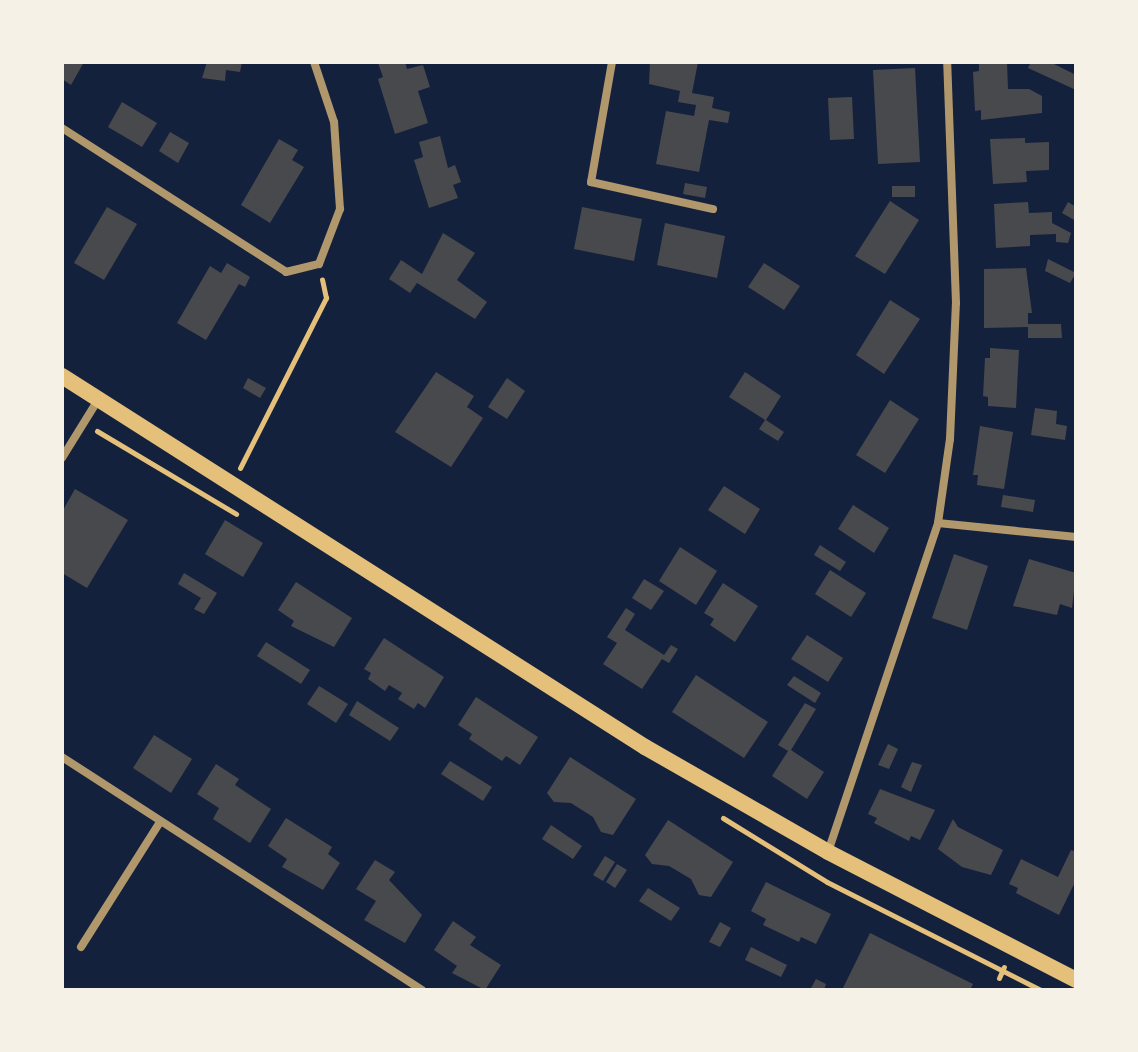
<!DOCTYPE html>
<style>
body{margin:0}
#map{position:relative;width:1138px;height:1052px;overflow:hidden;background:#14213d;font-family:Barlow,sans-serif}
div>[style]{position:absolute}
.building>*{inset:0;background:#48494c}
.path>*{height:5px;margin:-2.5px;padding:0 2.5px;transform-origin:2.5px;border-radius:2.5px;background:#e5c07b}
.minor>*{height:8px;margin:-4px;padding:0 4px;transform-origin:4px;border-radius:4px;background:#b1986c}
.secondary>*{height:16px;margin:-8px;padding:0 8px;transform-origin:8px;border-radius:8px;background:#e5c07b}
span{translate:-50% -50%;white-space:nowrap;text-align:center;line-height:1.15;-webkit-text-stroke:6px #f6f1e7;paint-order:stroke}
.frame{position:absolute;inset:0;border:64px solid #f6f1e7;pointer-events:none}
</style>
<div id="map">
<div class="building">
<i style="clip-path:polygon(62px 62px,84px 62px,71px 85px,62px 79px)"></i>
<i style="clip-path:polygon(207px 62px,242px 62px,240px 72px,226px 70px,225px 81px,202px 78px)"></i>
<i style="clip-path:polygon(405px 62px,407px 69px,423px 65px,430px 87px,418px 91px,428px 123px,395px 134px,378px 79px,383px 77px,378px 63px)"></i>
<i style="clip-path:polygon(650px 62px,698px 62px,692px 93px,714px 97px,712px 108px,730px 112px,728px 123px,709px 120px,699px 172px,656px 164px,666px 111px,694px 116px,696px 105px,678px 102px,680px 91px,649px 84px)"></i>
<i style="clip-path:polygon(979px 62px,1007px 62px,1008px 89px,1029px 89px,1042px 96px,1042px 113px,981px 120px,981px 110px,975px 111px,973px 72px,979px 71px)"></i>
<i style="clip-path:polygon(1031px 62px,1050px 62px,1076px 75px,1076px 90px,1028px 68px)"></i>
<i style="clip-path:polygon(915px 68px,920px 162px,878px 164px,873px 70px)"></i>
<i style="clip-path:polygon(852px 97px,854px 139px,830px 140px,828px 98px)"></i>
<i style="clip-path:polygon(122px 102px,157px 123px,142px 147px,108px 127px)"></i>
<i style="clip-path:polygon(170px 132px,189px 143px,178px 163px,159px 151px)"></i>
<i style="clip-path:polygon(440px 136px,448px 168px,455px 165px,461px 182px,453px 185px,458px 198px,429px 208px,414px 160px,423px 157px,419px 142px)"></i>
<i style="clip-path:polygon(1025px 138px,1025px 143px,1049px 142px,1049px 170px,1026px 171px,1027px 182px,993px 184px,990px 139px)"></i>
<i style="clip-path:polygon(279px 139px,298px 150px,292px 160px,304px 167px,270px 223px,241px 205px)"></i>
<i style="clip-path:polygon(685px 183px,707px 187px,705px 198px,683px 194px)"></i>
<i style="clip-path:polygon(892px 186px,915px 186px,915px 197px,892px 197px)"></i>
<i style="clip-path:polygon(890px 201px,919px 220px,885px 274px,855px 256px)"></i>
<i style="clip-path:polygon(1028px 202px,1029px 213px,1052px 212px,1052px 223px,1071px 233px,1068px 243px,1056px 242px,1056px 234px,1030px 235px,1030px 246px,996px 248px,994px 204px)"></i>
<i style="clip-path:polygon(1068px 202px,1076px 207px,1076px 221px,1062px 213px)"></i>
<i style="clip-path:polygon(107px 207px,137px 224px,104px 280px,74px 263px)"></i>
<i style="clip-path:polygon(582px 207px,642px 219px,634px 261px,574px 249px)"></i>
<i style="clip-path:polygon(665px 223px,725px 236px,717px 278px,657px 265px)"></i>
<i style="clip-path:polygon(443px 233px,475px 253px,457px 280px,487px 302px,475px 319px,417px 283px,410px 293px,389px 279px,401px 260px,422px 274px)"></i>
<i style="clip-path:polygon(1048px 259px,1076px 273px,1070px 283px,1045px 271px)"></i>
<i style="clip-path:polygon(227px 263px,250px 277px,245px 287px,239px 284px,206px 340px,177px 323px,210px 266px,221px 273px)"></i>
<i style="clip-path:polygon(764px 263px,800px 286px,784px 310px,748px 287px)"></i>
<i style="clip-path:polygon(1026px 268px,1032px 313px,1028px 313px,1028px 324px,1061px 324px,1062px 338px,1028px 338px,1028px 327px,984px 328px,984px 269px)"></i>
<i style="clip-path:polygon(890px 300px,920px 319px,884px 374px,856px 355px)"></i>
<i style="clip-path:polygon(990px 348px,1019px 350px,1016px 408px,988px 406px,988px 397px,983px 396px,985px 358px,990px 358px)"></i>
<i style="clip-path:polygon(436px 372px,474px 396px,467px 407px,483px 418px,451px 467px,395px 432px)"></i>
<i style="clip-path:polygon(745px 372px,781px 396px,766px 420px,784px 432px,778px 441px,759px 429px,765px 420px,729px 397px)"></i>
<i style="clip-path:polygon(248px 378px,266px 388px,260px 398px,243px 388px)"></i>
<i style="clip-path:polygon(507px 378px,525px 391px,507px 419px,488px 407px)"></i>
<i style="clip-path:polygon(890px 400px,919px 419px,885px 473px,856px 455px)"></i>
<i style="clip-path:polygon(1035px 408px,1057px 411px,1056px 424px,1067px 426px,1065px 440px,1031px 435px)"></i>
<i style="clip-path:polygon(980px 426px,1013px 432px,1004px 489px,977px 485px,978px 475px,973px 475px)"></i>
<i style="clip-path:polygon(724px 486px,760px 509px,745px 534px,708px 510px)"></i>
<i style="clip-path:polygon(75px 489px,128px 520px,87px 588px,62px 573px,62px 512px)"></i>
<i style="clip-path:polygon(1003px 495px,1035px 500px,1033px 512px,1001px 507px)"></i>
<i style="clip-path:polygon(853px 505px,889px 528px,874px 553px,838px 529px)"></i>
<i style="clip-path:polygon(225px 520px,263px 543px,243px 577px,205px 554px)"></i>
<i style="clip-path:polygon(820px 545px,846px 562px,840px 571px,814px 555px)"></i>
<i style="clip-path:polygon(680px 547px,717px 571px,696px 605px,659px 581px)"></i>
<i style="clip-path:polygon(954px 554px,988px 566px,967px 630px,932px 618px)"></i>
<i style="clip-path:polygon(1029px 559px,1076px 573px,1072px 608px,1060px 604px,1057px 615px,1013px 606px)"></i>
<i style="clip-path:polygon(830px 570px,866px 593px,851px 617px,815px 594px)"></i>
<i style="clip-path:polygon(184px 573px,217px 593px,204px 614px,194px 609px,201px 598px,178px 584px)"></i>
<i style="clip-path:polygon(644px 579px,664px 591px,651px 610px,632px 598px)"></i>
<i style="clip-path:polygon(296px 582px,352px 618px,334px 647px,291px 626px,294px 621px,278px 610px)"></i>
<i style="clip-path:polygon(723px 583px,758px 606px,735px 642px,710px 625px,714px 619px,704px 613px)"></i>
<i style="clip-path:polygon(626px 608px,635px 614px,625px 630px,664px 655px,671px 645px,678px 649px,669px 663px,662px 659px,642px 689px,603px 664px,617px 643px,607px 637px)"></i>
<i style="clip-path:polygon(807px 635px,843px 658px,828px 682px,791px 659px)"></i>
<i style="clip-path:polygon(384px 638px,444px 677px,425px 708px,418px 703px,414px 709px,398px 699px,402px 693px,389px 685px,385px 691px,368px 679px,371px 673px,364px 669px)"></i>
<i style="clip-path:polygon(266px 642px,310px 670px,301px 684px,257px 656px)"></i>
<i style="clip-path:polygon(696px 675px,768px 722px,744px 758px,672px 712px)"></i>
<i style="clip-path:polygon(794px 676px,821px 693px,815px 703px,787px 685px)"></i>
<i style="clip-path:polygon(319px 686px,348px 704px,336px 723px,307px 704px)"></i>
<i style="clip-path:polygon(476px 697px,538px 737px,520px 765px,506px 756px,502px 761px,469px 739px,472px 734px,458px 725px)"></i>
<i style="clip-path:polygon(357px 701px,399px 728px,390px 741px,349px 715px)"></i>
<i style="clip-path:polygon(805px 703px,816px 709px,791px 750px,824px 772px,807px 799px,772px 776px,788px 751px,778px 745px)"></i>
<i style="clip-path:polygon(154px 735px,192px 759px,171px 793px,133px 768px)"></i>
<i style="clip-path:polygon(888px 744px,898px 749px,889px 769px,878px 765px)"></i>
<i style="clip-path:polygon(570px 757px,636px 799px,613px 835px,601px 832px,593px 817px,571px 803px,554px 802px,547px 793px)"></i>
<i style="clip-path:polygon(450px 761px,492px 787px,483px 801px,441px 774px)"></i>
<i style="clip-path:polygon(912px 762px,922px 765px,911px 792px,901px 787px)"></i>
<i style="clip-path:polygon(216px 764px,239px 779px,235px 785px,271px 809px,250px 843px,213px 819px,219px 808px,197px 794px)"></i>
<i style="clip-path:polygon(880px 789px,935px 810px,920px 840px,911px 836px,909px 841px,874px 823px,877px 818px,868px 814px)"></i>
<i style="clip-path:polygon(286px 818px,332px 847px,328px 854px,340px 863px,323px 890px,282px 867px,287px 859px,268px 846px)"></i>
<i style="clip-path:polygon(953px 819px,958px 827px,1003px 850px,991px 875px,962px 867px,938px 849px)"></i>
<i style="clip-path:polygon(668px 820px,733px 862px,711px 897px,699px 895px,691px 879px,669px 866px,652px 864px,645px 855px)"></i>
<i style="clip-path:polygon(551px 825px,582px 846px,573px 859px,542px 839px)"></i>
<i style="clip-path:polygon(1071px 850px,1076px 852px,1076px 880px,1059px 915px,1016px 893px,1018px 888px,1009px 884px,1021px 859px,1058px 877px)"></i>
<i style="clip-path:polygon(605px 856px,615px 862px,603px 881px,593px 875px)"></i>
<i style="clip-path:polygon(375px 860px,395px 872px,389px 880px,422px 915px,405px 943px,364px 920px,376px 901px,356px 889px)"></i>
<i style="clip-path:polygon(617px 864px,627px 870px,615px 888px,606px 882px)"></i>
<i style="clip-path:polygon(766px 882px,831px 914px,816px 944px,801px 937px,799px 942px,763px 925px,766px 919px,751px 911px)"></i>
<i style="clip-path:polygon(648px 888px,680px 908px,671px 921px,639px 901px)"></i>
<i style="clip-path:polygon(453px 921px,476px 937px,470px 945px,501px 965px,485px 990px,452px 973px,457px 966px,434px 950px)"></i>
<i style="clip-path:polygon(720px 922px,731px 928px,720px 947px,709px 942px)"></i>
<i style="clip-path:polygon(870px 933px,973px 984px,970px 990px,842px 990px)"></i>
<i style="clip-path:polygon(751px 947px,787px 965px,781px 977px,745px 960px)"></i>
<i style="clip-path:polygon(816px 979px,826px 984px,824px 990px,810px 990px)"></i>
</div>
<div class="path">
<i style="left:97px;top:431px;width:162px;rotate:30.8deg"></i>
<i style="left:240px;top:468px;width:191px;rotate:-63.2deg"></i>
<i style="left:326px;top:298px;width:19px;rotate:-102deg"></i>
<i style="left:723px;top:818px;width:122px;rotate:31.6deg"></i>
<i style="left:827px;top:882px;width:240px;rotate:26.8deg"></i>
<i style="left:999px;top:978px;width:12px;rotate:-66deg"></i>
</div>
<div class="minor">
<i style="left:612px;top:62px;width:122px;rotate:99.9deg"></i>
<i style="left:591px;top:182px;width:125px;rotate:12.5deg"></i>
<i style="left:62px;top:128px;width:266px;rotate:32.7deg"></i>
<i style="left:286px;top:272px;width:34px;rotate:-14deg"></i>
<i style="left:319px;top:264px;width:59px;rotate:-69.1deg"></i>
<i style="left:340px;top:209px;width:87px;rotate:-93.9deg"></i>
<i style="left:334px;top:122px;width:63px;rotate:-108.4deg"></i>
<i style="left:62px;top:458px;width:68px;rotate:-58.2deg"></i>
<i style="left:938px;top:523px;width:139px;rotate:5.8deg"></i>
<i style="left:62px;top:757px;width:429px;rotate:32.9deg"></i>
<i style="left:828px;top:852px;width:347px;rotate:-71.5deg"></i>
<i style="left:938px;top:523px;width:85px;rotate:-81.9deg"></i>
<i style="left:950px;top:439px;width:136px;rotate:-87.5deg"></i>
<i style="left:956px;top:303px;width:241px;rotate:-92.1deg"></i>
<i style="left:81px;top:947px;width:148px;rotate:-57.7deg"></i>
</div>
<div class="secondary">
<i style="left:62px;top:376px;width:691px;rotate:32.47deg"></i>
<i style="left:645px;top:747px;width:211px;rotate:29.8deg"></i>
<i style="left:828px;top:852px;width:279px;rotate:27.3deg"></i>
</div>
<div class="frame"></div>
</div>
